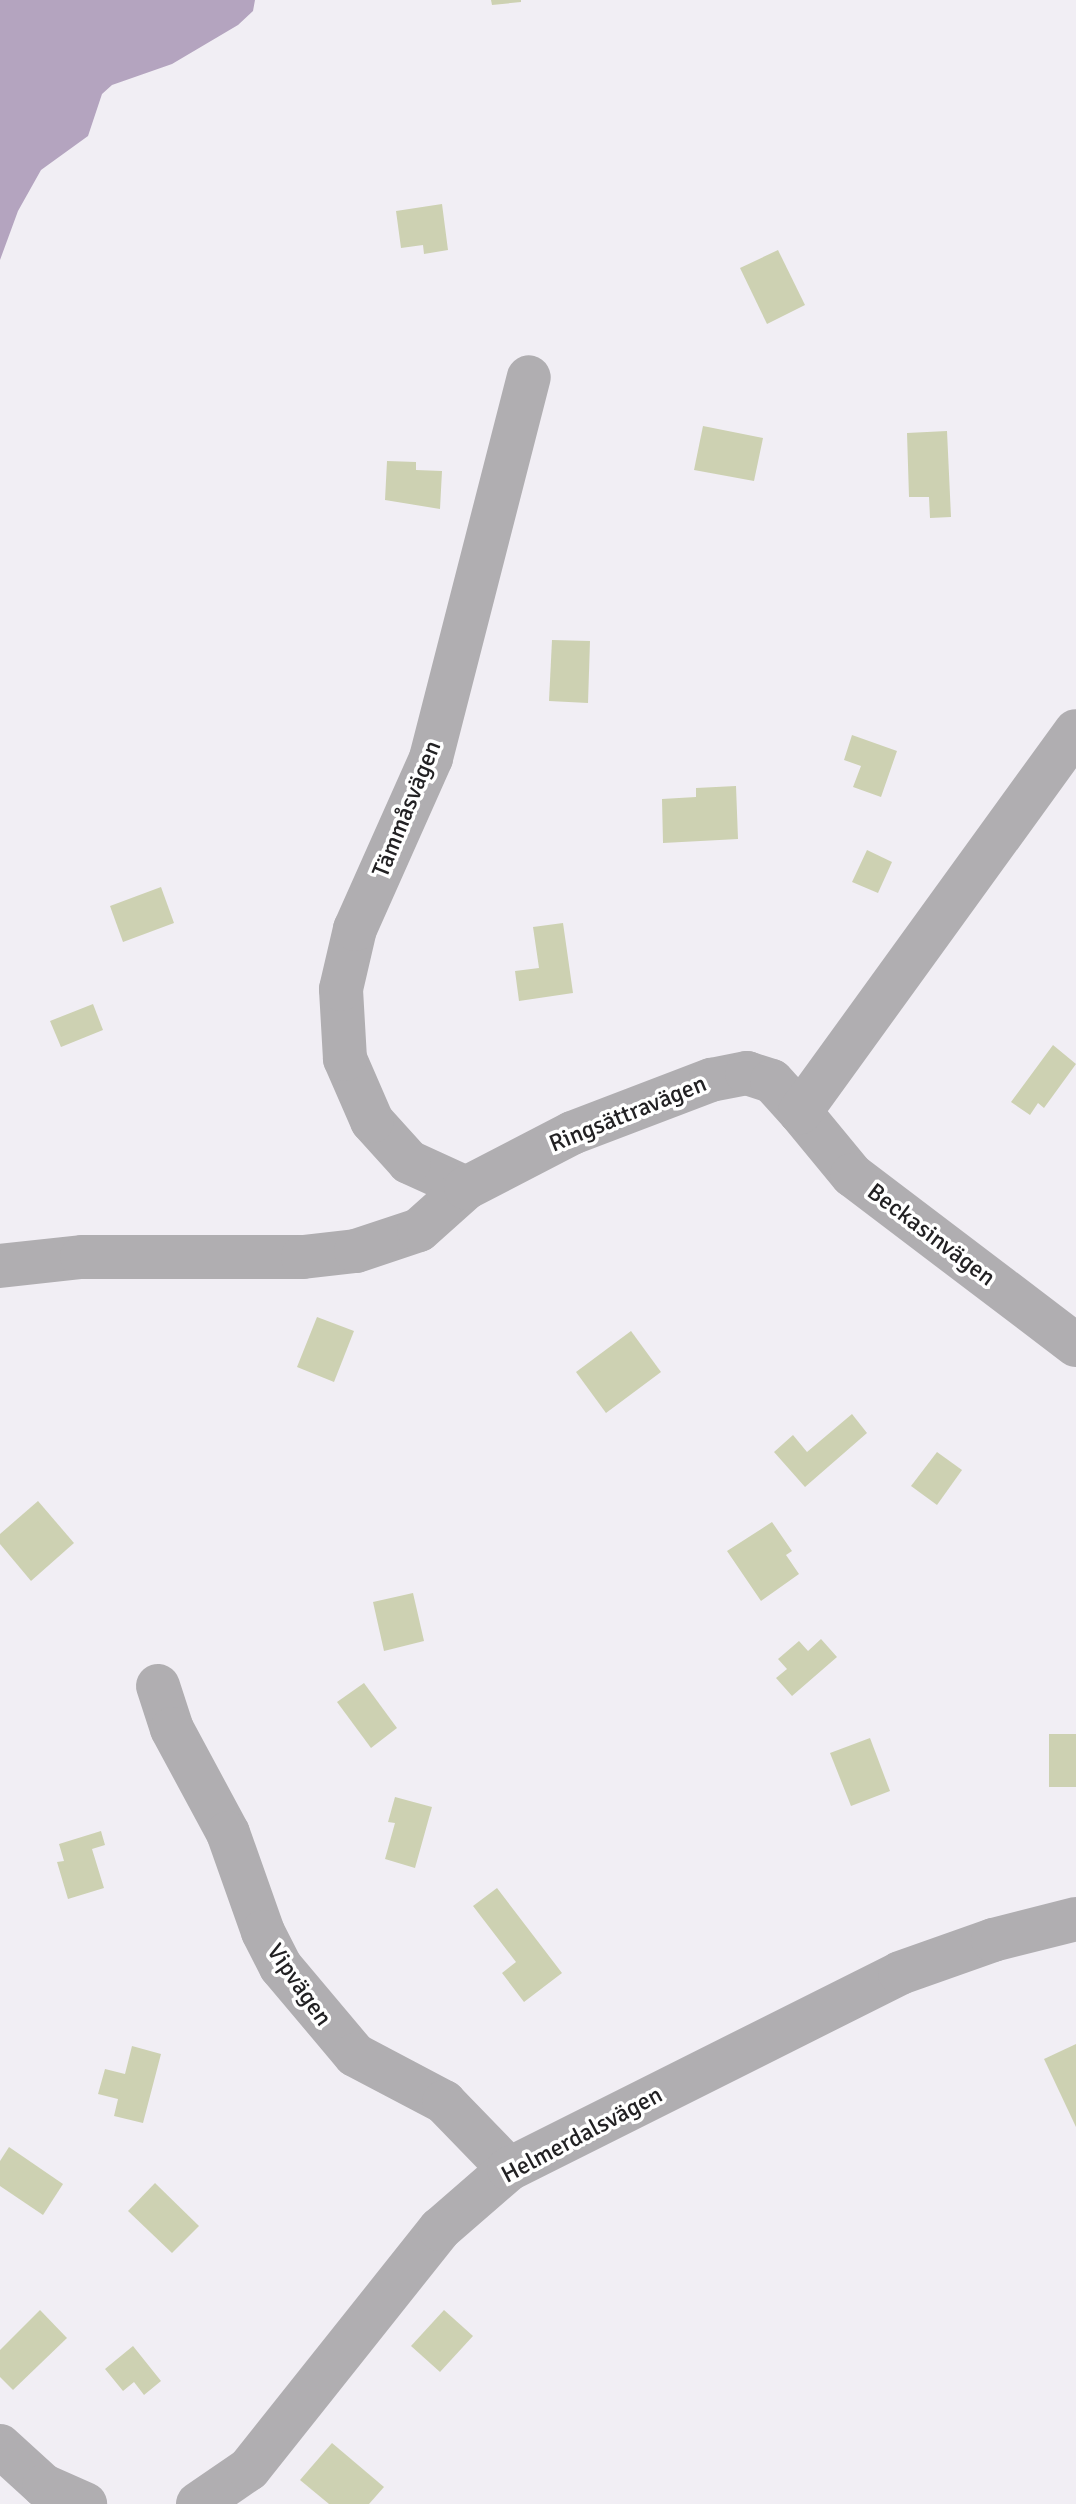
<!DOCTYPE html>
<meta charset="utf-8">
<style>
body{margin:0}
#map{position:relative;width:1076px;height:2504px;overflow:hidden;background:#f1eef4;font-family:Signika,sans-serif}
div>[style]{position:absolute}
.water>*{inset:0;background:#b4a4bf}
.building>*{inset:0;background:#cdd1b2}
.minor>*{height:44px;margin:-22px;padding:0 22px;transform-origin:22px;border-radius:22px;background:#b0aeb1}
span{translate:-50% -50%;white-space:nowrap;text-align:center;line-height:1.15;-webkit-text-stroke:7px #fff;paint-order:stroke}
.street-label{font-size:24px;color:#222123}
</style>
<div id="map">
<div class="water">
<i style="clip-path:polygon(0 0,255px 0,253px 11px,238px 25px,172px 64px,112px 85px,102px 94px,88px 136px,41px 170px,18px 211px,0 260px)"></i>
</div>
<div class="building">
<i style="clip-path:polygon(491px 0,521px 0,521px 2px,492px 5px)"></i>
<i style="clip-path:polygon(442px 204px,448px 250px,424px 254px,423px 245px,401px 248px,396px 211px)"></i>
<i style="clip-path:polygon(778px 250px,805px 305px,767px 324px,740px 268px)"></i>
<i style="clip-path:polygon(703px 426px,763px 438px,754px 481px,694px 470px)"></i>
<i style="clip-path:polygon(947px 431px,951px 517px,930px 518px,929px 497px,909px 497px,907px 433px)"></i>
<i style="clip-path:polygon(387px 461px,416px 462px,416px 470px,442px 471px,440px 509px,385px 500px)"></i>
<i style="clip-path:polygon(552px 640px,590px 641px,588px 703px,549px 701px)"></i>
<i style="clip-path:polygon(852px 735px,897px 751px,881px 797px,853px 787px,861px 766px,844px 760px)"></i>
<i style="clip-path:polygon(736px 786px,738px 839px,663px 843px,662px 799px,696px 797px,696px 788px)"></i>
<i style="clip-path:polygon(867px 850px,892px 862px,878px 893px,852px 882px)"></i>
<i style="clip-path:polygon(161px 887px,174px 923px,123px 942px,110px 906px)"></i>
<i style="clip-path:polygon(563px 923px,573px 993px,519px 1001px,515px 971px,539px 968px,533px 927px)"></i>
<i style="clip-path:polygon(93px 1004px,103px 1030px,61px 1047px,50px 1021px)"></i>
<i style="clip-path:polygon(1053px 1045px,1076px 1064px,1044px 1108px,1038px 1103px,1030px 1115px,1011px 1102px)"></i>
<i style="clip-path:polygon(317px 1317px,354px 1331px,334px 1382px,297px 1367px)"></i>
<i style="clip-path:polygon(631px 1331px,661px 1372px,606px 1413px,576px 1372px)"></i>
<i style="clip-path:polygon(852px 1414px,867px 1433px,805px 1487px,774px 1452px,793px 1435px,807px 1452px)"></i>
<i style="clip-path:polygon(937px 1452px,962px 1470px,937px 1505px,911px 1486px)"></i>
<i style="clip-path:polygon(38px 1501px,74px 1543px,31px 1581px,0 1544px,0 1534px)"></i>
<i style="clip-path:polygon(772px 1522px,792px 1551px,786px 1555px,799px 1574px,761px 1601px,727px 1551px)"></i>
<i style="clip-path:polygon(413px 1593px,424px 1641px,384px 1651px,373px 1602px)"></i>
<i style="clip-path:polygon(821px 1639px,837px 1657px,792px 1696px,776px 1678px,787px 1669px,778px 1659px,799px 1641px,808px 1651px)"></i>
<i style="clip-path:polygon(364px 1683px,397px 1728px,371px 1748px,337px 1702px)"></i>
<i style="clip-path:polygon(1049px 1734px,1076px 1734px,1076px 1787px,1049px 1787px)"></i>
<i style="clip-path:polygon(870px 1738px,890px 1791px,851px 1806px,830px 1753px)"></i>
<i style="clip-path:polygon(395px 1797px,432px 1807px,415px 1868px,385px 1859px,395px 1823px,388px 1822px)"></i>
<i style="clip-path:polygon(101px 1831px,105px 1845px,92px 1849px,104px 1888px,68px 1899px,57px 1862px,64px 1861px,59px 1844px)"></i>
<i style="clip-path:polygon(497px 1888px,562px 1973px,524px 2002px,502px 1973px,516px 1962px,473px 1906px)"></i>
<i style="clip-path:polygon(1076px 2044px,1076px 2127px,1044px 2059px)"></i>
<i style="clip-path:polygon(132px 2046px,161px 2054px,143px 2123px,114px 2116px,118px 2099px,98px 2094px,105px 2069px,125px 2074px)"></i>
<i style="clip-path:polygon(9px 2147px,63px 2184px,43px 2215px,0 2186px,0 2161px)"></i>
<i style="clip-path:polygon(155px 2183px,199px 2226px,172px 2253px,128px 2211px)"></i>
<i style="clip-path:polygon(40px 2310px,67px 2338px,13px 2390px,0 2377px,0 2350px)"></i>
<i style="clip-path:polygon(444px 2310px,473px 2336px,440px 2372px,411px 2346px)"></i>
<i style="clip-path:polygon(133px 2346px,161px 2381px,144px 2395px,134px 2382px,123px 2391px,105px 2369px)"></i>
<i style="clip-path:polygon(332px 2443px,384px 2487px,369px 2504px,329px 2504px,300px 2480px)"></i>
</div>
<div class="minor">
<i style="left:800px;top:1112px;width:82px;rotate:50.5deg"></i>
<i style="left:852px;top:1175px;width:281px;rotate:37.2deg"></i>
<i style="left:466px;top:1188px;width:63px;rotate:-155.5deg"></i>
<i style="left:409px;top:1162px;width:55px;rotate:-132.1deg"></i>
<i style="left:372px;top:1121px;width:68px;rotate:-113.5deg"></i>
<i style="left:345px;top:1059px;width:70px;rotate:-93.3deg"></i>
<i style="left:341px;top:989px;width:62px;rotate:-76.9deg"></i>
<i style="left:355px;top:929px;width:187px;rotate:-66deg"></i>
<i style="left:431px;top:758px;width:393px;rotate:-75.6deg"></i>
<i style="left:0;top:1266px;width:82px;rotate:-6.3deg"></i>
<i style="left:82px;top:1257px;width:221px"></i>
<i style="left:303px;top:1257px;width:53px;rotate:-6.5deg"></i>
<i style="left:356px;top:1251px;width:66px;rotate:-18.4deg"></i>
<i style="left:419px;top:1230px;width:63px;rotate:-41.8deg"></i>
<i style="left:466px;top:1188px;width:119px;rotate:-27.4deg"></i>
<i style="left:572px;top:1133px;width:149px;rotate:-20.9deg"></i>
<i style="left:711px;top:1080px;width:37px;rotate:-11deg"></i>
<i style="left:747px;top:1073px;width:26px;rotate:18deg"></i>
<i style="left:772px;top:1081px;width:42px;rotate:47.9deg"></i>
<i style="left:800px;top:1112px;width:470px;rotate:-54.1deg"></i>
<i style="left:158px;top:1686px;width:45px;rotate:72deg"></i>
<i style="left:172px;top:1729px;width:118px;rotate:61.7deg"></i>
<i style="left:228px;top:1833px;width:105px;rotate:70.5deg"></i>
<i style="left:263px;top:1932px;width:39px;rotate:63deg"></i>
<i style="left:281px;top:1967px;width:115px;rotate:49.9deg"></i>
<i style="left:355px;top:2055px;width:101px;rotate:27.8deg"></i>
<i style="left:444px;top:2102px;width:93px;rotate:45.9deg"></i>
<i style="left:0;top:2446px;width:59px;rotate:42.3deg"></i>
<i style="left:44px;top:2486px;width:45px;rotate:23.7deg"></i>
<i style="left:198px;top:2504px;width:62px;rotate:-34.5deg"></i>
<i style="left:249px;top:2469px;width:307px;rotate:-51.5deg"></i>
<i style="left:440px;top:2229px;width:91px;rotate:-41deg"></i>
<i style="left:509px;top:2169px;width:437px;rotate:-26.6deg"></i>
<i style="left:900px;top:1973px;width:99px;rotate:-19.5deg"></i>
<i style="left:993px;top:1940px;width:86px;rotate:-14.2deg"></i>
</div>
<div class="street-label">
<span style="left:407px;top:809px;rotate:-68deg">Tämmåsvägen</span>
<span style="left:628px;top:1114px;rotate:-22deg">Ringsättravägen</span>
<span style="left:931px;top:1235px;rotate:37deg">Beckasinvägen</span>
<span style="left:299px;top:1985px;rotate:55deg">Vipvägen</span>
<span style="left:582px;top:2135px;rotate:-28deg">Helmerdalsvägen</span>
</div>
</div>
